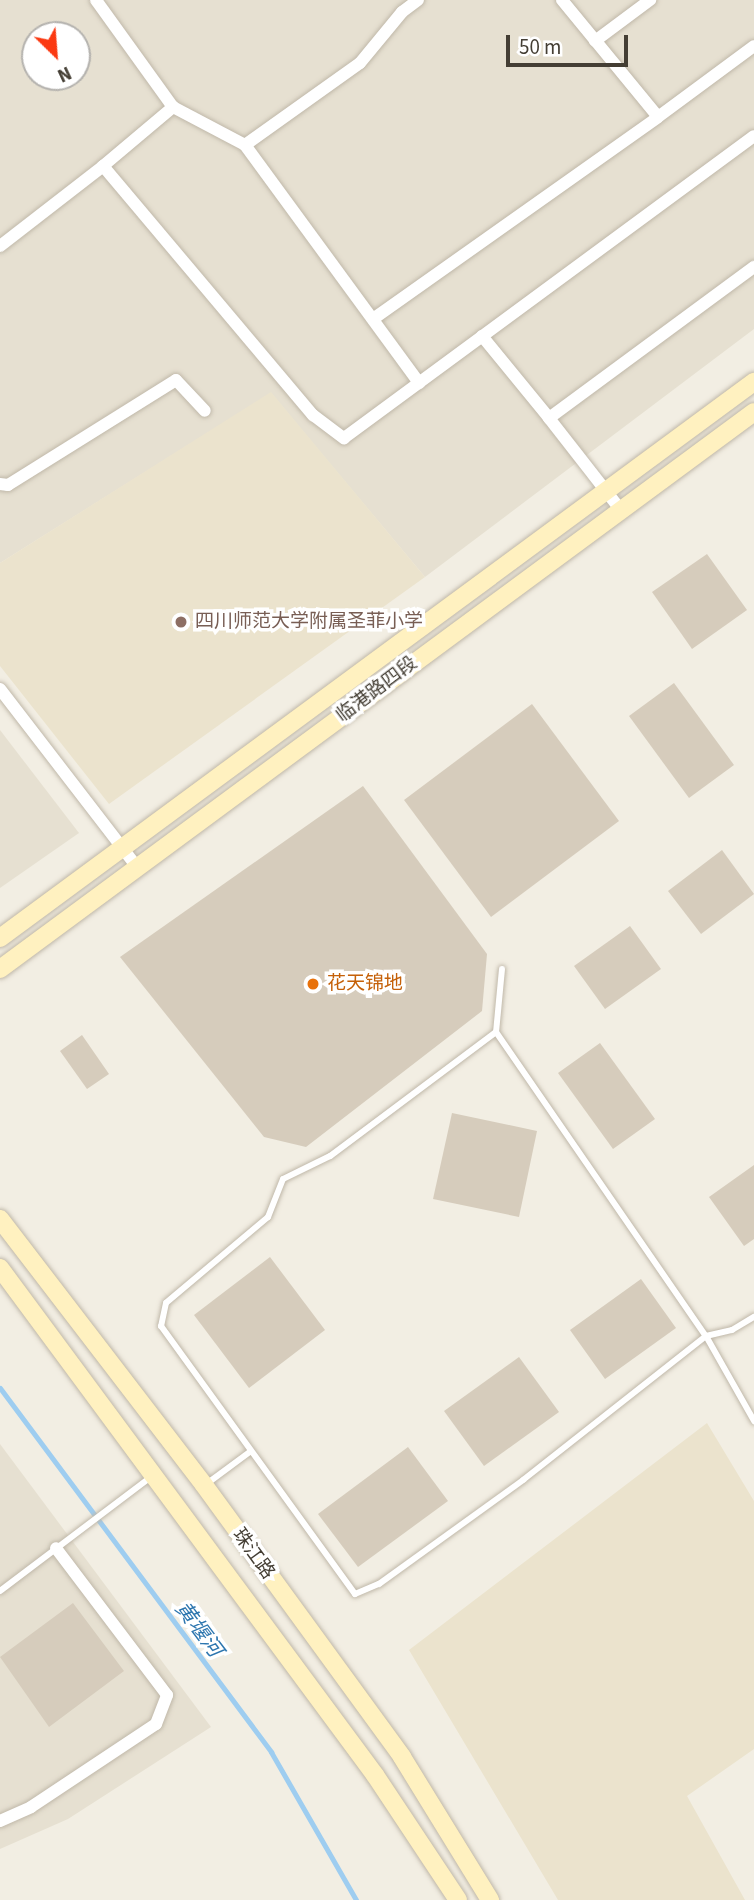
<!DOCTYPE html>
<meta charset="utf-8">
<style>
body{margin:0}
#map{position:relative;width:754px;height:1900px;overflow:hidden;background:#f2eee3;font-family:"Source Sans 3","Noto Sans SC",sans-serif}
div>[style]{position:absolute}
.residential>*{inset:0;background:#e6e0d1}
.education>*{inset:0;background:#ebe3cd}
.stream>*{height:5px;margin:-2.5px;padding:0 2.5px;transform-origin:2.5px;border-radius:2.5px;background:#9ecdf0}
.building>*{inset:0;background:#d6ccbc}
.roads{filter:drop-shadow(0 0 2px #c0b8a9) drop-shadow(0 0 2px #c0b8a9)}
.service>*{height:6px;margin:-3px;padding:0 3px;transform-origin:3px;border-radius:3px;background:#fff}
.minor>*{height:12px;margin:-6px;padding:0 6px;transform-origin:6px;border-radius:6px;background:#fff}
.secondary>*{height:18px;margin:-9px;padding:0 9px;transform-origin:9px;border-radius:9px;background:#fff1c0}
.dots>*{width:19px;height:19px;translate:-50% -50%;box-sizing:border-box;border:4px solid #fff;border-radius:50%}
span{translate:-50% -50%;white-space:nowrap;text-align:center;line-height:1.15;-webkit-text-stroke:7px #fff;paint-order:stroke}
.education-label{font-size:19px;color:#785e54}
.left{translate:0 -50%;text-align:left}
.street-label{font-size:19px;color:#443e34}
.food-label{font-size:19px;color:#c56008}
.water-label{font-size:21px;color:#2d76af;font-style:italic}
.north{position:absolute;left:21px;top:21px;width:70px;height:70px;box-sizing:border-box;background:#fff;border:2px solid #b4b2ae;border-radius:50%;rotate:155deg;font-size:19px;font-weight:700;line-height:28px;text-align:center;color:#443e34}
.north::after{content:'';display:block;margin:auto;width:24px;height:32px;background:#fb3911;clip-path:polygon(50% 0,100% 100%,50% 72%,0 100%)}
.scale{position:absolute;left:506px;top:35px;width:122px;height:32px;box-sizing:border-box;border:4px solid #443e34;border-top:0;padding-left:9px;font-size:21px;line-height:24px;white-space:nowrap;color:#443e34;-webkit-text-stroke:5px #fff;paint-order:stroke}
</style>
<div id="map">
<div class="residential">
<i style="clip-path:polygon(evenodd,0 0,754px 0,754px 329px,425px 577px,271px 393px,0 563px,0 0,35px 35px,77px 35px,77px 77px,35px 77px,35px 35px)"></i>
<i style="clip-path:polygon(0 730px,79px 833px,0 888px)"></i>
<i style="clip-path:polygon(0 1444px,211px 1727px,68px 1819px,0 1849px)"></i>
</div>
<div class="education">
<i style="clip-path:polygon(271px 392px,425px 577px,109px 804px,0 666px,0 563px)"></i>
<i style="clip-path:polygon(707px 1423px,754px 1501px,754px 1749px,687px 1796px,745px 1900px,558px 1900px,409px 1650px)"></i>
</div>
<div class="stream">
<i style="left:0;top:1388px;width:454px;rotate:53.3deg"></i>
<i style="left:271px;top:1752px;width:171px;rotate:60.1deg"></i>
</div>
<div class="building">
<i style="clip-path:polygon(707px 554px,747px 610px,692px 649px,652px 592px)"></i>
<i style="clip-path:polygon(674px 683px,734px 765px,689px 798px,629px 716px)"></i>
<i style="clip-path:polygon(532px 704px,619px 821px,491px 917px,404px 800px)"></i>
<i style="clip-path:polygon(363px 786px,487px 954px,482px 1011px,306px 1147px,264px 1137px,120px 957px)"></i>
<i style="clip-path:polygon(722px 850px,754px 894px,701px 934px,668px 891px)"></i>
<i style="clip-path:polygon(630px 926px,661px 969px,605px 1009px,574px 966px)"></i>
<i style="clip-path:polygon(82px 1035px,109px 1074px,87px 1089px,60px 1051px)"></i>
<i style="clip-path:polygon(600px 1043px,655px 1119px,613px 1149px,558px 1073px)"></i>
<i style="clip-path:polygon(452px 1113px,537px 1131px,519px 1217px,433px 1199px)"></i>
<i style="clip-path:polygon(754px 1165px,754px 1239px,744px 1246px,709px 1197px)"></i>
<i style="clip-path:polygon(270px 1257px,325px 1330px,249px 1388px,194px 1315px)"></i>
<i style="clip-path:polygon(641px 1279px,676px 1328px,605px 1379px,570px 1330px)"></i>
<i style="clip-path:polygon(519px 1357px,559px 1412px,484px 1466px,444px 1411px)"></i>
<i style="clip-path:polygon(408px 1447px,448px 1501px,358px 1567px,318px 1514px)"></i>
<i style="clip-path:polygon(73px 1603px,124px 1671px,49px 1727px,0 1657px)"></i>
</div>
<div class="roads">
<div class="service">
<i style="left:502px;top:969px;width:63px;rotate:95.4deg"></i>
<i style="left:496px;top:1032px;width:369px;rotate:55.4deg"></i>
<i style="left:706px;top:1336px;width:27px;rotate:-13deg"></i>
<i style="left:732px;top:1330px;width:26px;rotate:-31deg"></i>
<i style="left:496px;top:1032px;width:207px;rotate:143.2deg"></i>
<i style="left:330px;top:1156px;width:52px;rotate:153.9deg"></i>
<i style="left:283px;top:1179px;width:41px;rotate:111.5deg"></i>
<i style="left:268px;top:1217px;width:133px;rotate:139.9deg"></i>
<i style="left:166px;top:1303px;width:24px;rotate:102deg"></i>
<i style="left:161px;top:1326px;width:331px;rotate:54.1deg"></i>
<i style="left:355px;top:1594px;width:26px;rotate:-23deg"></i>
<i style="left:379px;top:1584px;width:178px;rotate:-35.8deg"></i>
<i style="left:523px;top:1480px;width:233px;rotate:-38.2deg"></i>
<i style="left:706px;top:1336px;width:98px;rotate:60.5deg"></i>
<i style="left:205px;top:1485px;width:57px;rotate:-36.5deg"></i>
<i style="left:0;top:1591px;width:191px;rotate:-37.1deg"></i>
</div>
<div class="minor">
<i style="left:96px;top:0;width:132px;rotate:54.3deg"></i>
<i style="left:173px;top:107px;width:81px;rotate:27.8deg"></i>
<i style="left:245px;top:145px;width:141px;rotate:-35.5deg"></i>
<i style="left:360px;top:63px;width:66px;rotate:-50.5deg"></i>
<i style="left:402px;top:12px;width:20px;rotate:-37deg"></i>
<i style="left:562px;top:0;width:151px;rotate:50.6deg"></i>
<i style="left:658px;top:117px;width:119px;rotate:-36.5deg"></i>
<i style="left:595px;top:41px;width:69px;rotate:-36.7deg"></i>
<i style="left:245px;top:145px;width:295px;rotate:53.8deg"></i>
<i style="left:103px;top:166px;width:92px;rotate:-40.1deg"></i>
<i style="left:0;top:246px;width:130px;rotate:-37.8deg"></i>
<i style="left:103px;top:166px;width:326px;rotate:49.9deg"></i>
<i style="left:313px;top:415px;width:39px;rotate:37deg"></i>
<i style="left:344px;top:438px;width:509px;rotate:-36.37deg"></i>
<i style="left:373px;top:319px;width:349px;rotate:-35.3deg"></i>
<i style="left:482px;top:336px;width:106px;rotate:50.7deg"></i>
<i style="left:0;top:484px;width:8px;rotate:7deg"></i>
<i style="left:8px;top:485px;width:198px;rotate:-32deg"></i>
<i style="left:176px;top:380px;width:42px;rotate:46.9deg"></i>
<i style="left:620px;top:509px;width:115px;rotate:-128deg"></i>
<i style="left:549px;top:418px;width:255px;rotate:-36.4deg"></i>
<i style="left:0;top:689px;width:226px;rotate:52.4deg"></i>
<i style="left:0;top:1821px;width:34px;rotate:-24deg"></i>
<i style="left:31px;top:1807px;width:150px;rotate:-33.6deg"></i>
<i style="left:156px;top:1724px;width:31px;rotate:-69deg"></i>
<i style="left:167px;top:1695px;width:184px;rotate:-127.1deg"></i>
</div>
<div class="secondary">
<i style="left:0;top:938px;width:937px;rotate:-36.41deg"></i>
<i style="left:0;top:969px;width:937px;rotate:-36.45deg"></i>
<i style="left:0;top:1219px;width:335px;rotate:52.5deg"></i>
<i style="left:204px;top:1485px;width:336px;rotate:53.9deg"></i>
<i style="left:402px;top:1757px;width:168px;rotate:58.4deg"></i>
<i style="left:0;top:1268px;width:631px;rotate:53.51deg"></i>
<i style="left:375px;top:1775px;width:150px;rotate:56.4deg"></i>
</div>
</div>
<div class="dots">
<i style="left:181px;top:622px;background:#8d6e63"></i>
<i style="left:313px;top:984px;background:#e8710a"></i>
</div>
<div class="education-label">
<span class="left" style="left:195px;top:622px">四川师范大学附属圣菲小学</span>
</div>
<div class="street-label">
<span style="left:377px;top:690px;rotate:-37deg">临港路四段</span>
<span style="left:253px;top:1554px;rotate:54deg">珠江路</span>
</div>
<div class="food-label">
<span class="left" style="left:327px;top:984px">花天锦地</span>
</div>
<div class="water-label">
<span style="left:199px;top:1629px;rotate:53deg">黄堰河</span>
</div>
<div class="north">N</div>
<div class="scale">50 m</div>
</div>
